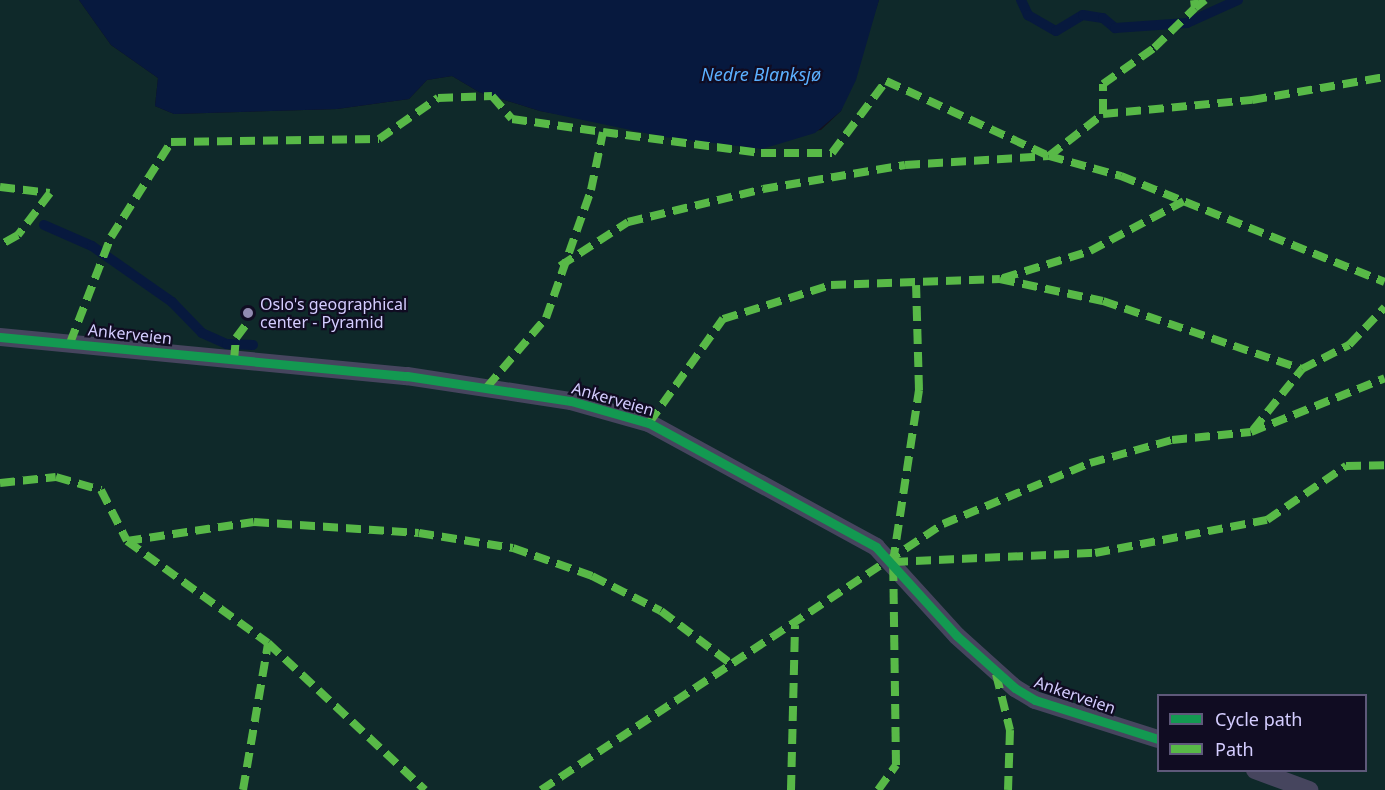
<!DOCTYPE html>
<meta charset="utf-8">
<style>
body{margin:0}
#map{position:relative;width:1385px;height:790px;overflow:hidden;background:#14111d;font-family:"Noto Sans",sans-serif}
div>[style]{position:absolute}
.green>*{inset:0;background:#0f292a}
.water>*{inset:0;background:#07193e}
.stream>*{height:10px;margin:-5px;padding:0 5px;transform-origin:5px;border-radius:5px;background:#07193e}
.service>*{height:18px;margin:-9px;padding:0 9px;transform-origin:9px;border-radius:9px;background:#46455e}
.quiet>*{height:8px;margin-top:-4px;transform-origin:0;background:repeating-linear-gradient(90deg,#58b947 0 15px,transparent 0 23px)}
.cycleway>*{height:9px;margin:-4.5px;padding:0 4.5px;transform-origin:4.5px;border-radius:4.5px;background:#139951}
.dots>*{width:16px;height:16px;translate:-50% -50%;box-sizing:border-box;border:3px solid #100c22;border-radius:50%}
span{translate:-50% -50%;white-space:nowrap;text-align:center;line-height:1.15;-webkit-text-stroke:4.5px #100c22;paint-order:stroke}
.poi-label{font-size:16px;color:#d4cdff}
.left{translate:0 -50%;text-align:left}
.street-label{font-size:16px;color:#d4cdff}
.water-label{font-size:18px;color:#5bb0ff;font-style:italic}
.legend{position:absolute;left:1157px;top:694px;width:210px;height:78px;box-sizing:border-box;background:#100c22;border:2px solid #5e597a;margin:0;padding:8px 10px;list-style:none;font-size:18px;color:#d4cdff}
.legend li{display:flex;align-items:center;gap:12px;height:30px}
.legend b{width:30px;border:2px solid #5e597a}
</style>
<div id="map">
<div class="green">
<i style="clip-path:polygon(evenodd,0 0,79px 0,111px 45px,158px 78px,155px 106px,174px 114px,337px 109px,409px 99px,427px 80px,452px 76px,479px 92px,540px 111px,719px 143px,821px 130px,841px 111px,879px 0,1385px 0,1385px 790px,0 790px,0 0,1158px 696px,1366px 696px,1366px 770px,1158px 770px,1158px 696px)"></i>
</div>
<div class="water">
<i style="clip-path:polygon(79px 0,879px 0,856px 80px,841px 111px,815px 133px,762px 149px,664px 137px,540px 111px,479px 92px,452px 76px,427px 80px,409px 99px,337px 109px,174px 114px,155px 106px,158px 78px,111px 45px)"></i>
</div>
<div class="stream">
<i style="left:1021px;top:0;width:17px;rotate:65deg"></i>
<i style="left:1028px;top:15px;width:32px;rotate:30deg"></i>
<i style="left:1056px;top:31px;width:31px;rotate:-31deg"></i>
<i style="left:1083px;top:15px;width:20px;rotate:9deg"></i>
<i style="left:1103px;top:18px;width:16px;rotate:40deg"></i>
<i style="left:1115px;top:28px;width:72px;rotate:-4deg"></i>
<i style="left:1187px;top:23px;width:56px;rotate:-24.3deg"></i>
<i style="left:44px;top:225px;width:52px;rotate:23.6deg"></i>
<i style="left:92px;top:246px;width:98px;rotate:35deg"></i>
<i style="left:172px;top:302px;width:43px;rotate:45.9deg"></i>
<i style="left:202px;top:333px;width:27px;rotate:24deg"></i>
<i style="left:227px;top:344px;width:26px;rotate:2deg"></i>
</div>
<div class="service">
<i style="left:0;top:337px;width:409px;rotate:5.5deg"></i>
<i style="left:407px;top:376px;width:166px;rotate:8.7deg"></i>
<i style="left:571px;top:401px;width:81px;rotate:15.8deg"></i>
<i style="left:649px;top:423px;width:259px;rotate:28.6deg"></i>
<i style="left:876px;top:547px;width:120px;rotate:47.7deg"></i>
<i style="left:957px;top:636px;width:78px;rotate:41.9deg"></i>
<i style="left:1015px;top:688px;width:23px;rotate:31deg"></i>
<i style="left:1035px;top:700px;width:129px;rotate:17.6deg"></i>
<i style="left:1255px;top:770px;width:58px;rotate:20.3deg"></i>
</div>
<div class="quiet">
<i style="left:1195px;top:8px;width:13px;rotate:-39deg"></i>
<i style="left:1103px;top:114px;width:30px;rotate:-90deg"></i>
<i style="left:1103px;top:84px;width:62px;rotate:-35.2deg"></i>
<i style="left:1154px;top:48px;width:57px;rotate:-44.3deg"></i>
<i style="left:1195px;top:8px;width:8px;rotate:-97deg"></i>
<i style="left:0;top:187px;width:50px;rotate:6.8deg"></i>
<i style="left:50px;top:193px;width:53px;rotate:127.3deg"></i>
<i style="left:18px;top:235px;width:21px;rotate:151deg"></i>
<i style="left:560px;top:266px;width:81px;rotate:-32.9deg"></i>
<i style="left:628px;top:222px;width:139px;rotate:-13.7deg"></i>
<i style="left:763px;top:189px;width:144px;rotate:-9.6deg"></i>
<i style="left:905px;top:165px;width:144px;rotate:-3.6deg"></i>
<i style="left:1049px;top:156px;width:68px;rotate:-37.9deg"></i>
<i style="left:1103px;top:114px;width:150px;rotate:-5.4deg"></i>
<i style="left:1252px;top:100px;width:135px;rotate:-9.8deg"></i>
<i style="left:1003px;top:278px;width:91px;rotate:-17.2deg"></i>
<i style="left:1090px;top:251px;width:106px;rotate:-28deg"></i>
<i style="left:70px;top:343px;width:114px;rotate:-68.9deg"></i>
<i style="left:111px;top:237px;width:112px;rotate:-57.7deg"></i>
<i style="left:171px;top:142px;width:208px;rotate:-0.8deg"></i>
<i style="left:379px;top:139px;width:72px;rotate:-34.8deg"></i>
<i style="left:438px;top:98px;width:54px;rotate:-2.1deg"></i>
<i style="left:492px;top:96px;width:30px;rotate:49deg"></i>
<i style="left:512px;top:119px;width:92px;rotate:8.1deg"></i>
<i style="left:234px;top:360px;width:22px;rotate:-85deg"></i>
<i style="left:236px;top:338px;width:20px;rotate:-53deg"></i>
<i style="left:487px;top:387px;width:91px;rotate:-49.5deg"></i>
<i style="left:546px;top:318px;width:136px;rotate:-70.6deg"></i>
<i style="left:591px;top:190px;width:59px;rotate:-78.3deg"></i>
<i style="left:603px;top:132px;width:159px;rotate:7.6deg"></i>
<i style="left:761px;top:153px;width:71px"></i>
<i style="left:832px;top:153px;width:90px;rotate:-53.1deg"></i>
<i style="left:886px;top:81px;width:179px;rotate:24.7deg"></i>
<i style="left:1049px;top:156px;width:75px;rotate:15.5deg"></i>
<i style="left:1121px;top:176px;width:284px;rotate:21.9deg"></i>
<i style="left:649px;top:423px;width:128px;rotate:-54.6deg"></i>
<i style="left:723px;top:319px;width:113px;rotate:-17.5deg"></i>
<i style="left:831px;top:285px;width:169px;rotate:-2deg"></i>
<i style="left:1000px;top:279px;width:105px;rotate:12.1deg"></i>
<i style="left:1103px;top:301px;width:210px;rotate:18.9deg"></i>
<i style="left:1302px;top:369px;width:53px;rotate:-27.1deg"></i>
<i style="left:1349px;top:345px;width:52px;rotate:-46.5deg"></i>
<i style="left:1253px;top:430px;width:78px;rotate:-51.2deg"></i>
<i style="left:0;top:483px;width:56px;rotate:-6.1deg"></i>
<i style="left:56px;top:477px;width:47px;rotate:16.1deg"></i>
<i style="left:101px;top:490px;width:57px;rotate:63deg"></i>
<i style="left:127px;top:541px;width:128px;rotate:-8.5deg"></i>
<i style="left:254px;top:522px;width:165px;rotate:3.8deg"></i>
<i style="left:419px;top:533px;width:95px;rotate:9.1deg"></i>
<i style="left:513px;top:548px;width:84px;rotate:19.5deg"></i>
<i style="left:592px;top:576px;width:77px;rotate:26.9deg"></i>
<i style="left:661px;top:611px;width:91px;rotate:37deg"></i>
<i style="left:127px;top:541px;width:174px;rotate:35.9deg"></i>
<i style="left:268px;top:643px;width:215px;rotate:43.1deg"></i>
<i style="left:893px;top:562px;width:202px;rotate:-2.6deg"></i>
<i style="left:1095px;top:553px;width:175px;rotate:-10.9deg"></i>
<i style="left:1267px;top:520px;width:96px;rotate:-34.4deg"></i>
<i style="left:1346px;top:466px;width:39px;rotate:-1deg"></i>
<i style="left:996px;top:674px;width:58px;rotate:76deg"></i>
<i style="left:1010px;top:730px;width:60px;rotate:91.9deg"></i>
<i style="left:243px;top:790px;width:149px;rotate:-80.3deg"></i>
<i style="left:541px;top:790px;width:482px;rotate:-33.5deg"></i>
<i style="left:943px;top:524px;width:159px;rotate:-22.5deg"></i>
<i style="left:1090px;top:463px;width:85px;rotate:-15.7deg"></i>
<i style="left:1172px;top:440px;width:79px;rotate:-5.8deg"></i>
<i style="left:1251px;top:432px;width:144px;rotate:-21.9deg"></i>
<i style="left:791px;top:790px;width:165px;rotate:-88.6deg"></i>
<i style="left:878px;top:790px;width:31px;rotate:-54deg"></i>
<i style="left:896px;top:765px;width:203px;rotate:-90.8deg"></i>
<i style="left:893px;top:562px;width:174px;rotate:-81.4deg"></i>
<i style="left:919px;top:390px;width:105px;rotate:-91.6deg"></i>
</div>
<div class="cycleway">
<i style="left:0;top:337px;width:409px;rotate:5.5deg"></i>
<i style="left:407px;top:376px;width:166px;rotate:8.7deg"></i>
<i style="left:571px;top:401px;width:81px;rotate:15.8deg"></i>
<i style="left:649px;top:423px;width:259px;rotate:28.6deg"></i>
<i style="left:876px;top:547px;width:120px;rotate:47.7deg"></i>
<i style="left:957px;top:636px;width:78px;rotate:41.9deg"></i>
<i style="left:1015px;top:688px;width:23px;rotate:31deg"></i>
<i style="left:1035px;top:700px;width:129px;rotate:17.6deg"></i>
</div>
<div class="dots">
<i style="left:248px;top:313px;background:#918bb0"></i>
</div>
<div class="poi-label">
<span class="left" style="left:260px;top:313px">Oslo's geographical<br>center - Pyramid</span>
</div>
<div class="street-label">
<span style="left:130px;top:334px;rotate:6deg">Ankerveien</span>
<span style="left:613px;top:399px;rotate:16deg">Ankerveien</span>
<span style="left:1075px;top:695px;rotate:19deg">Ankerveien</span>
</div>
<div class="water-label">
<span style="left:761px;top:74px">Nedre Blanksjø</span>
</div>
<ul class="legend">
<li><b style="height:8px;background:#139951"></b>Cycle path</li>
<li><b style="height:8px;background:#58b947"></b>Path</li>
</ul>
</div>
